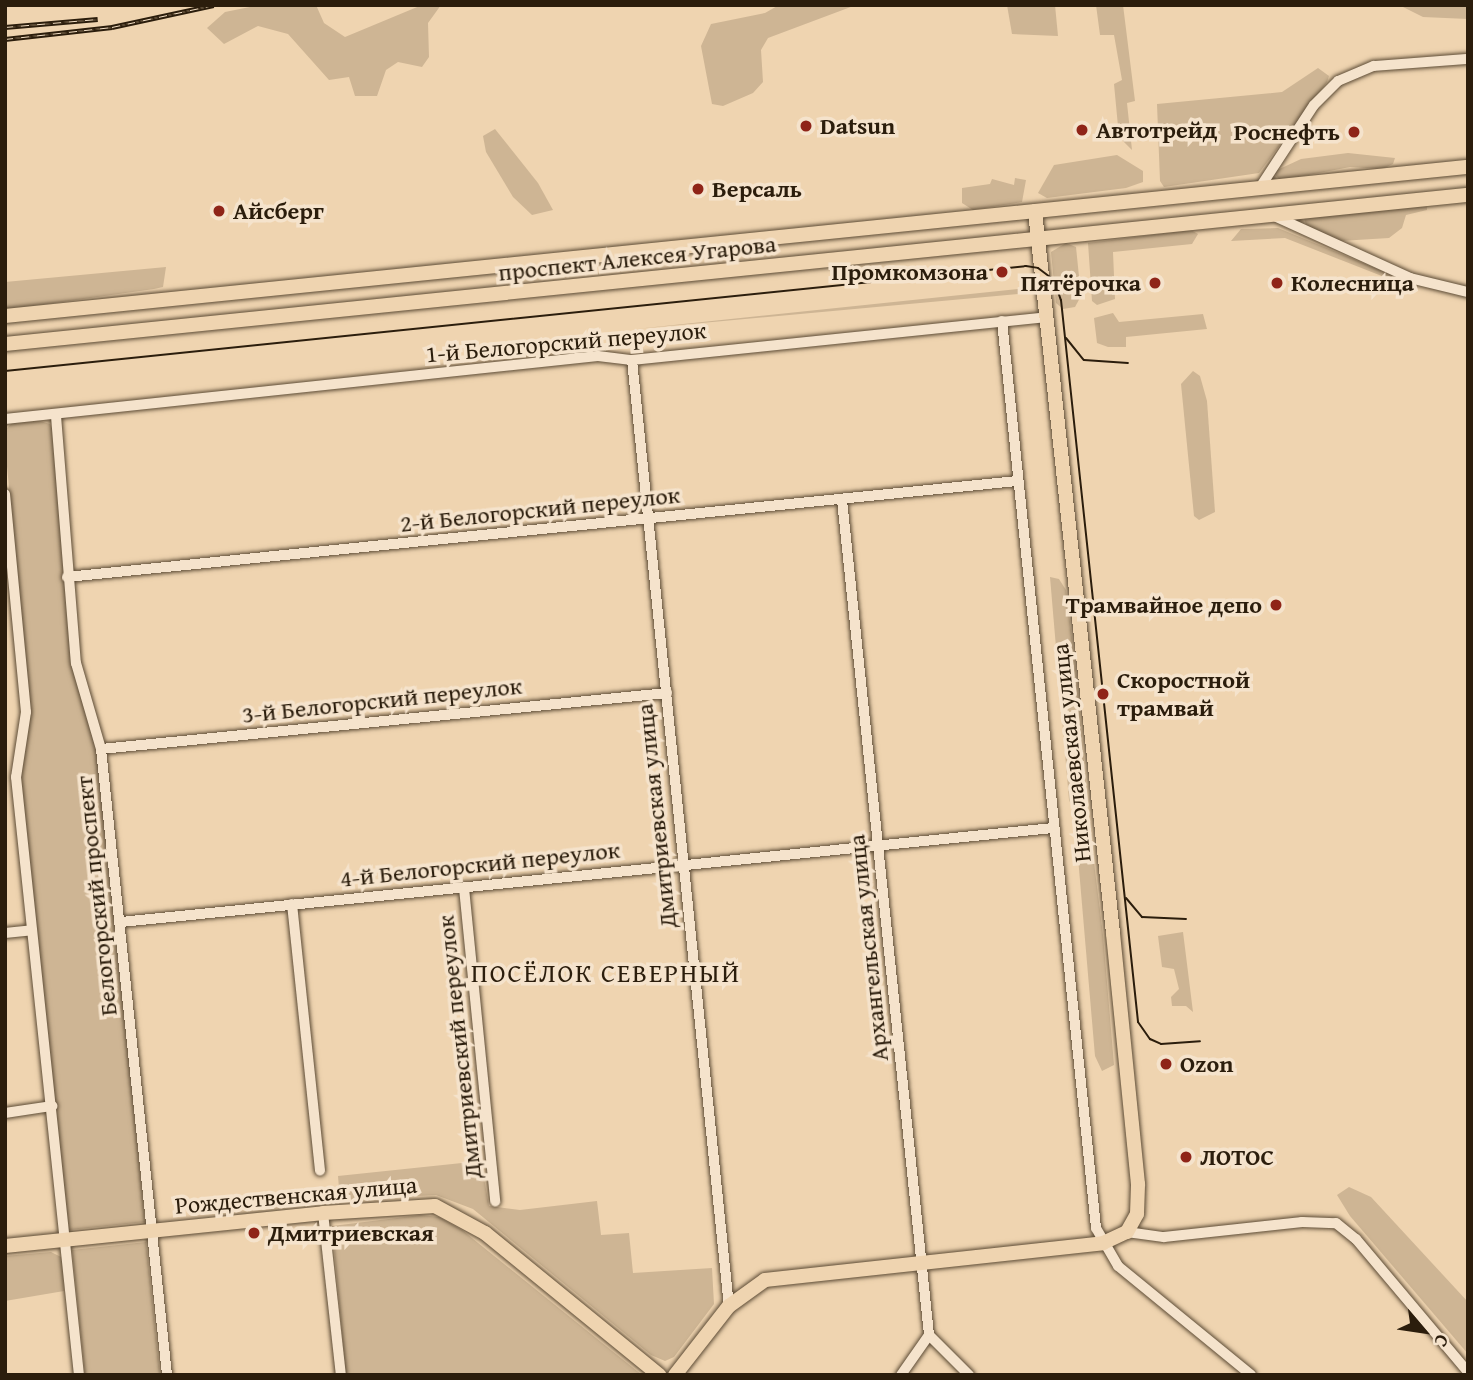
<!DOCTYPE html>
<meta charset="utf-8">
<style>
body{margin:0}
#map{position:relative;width:1473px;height:1380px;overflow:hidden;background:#efd4b0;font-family:"Gentium Book Plus",serif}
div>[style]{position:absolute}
.green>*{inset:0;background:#ceb594}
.roads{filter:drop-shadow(0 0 2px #5c4b35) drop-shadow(0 0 2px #5c4b35)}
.minor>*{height:10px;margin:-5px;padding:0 5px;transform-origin:5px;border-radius:5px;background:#f5e3cc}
.major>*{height:14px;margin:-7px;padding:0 7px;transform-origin:7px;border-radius:7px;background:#efd4b0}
.tram>*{height:2px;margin:-1px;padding:0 1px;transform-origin:1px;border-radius:1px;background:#2b1d0c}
.rail>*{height:5px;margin-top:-2.5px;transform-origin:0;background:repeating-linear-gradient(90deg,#f5e3cc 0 8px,#2b1d0c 0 16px);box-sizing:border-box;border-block:2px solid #2b1d0c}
.dots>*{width:19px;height:19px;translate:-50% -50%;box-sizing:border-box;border:4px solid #f5e3cc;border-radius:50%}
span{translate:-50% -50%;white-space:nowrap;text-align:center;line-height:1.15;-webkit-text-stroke:7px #f5e3cc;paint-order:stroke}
.poi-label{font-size:24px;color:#2b1d0c;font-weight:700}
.left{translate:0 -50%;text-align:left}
.right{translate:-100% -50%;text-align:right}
.street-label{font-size:24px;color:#2b1d0c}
.neighbourhood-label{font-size:26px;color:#2b1d0c;letter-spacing:2px}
.frame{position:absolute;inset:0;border:7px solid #2b1d0c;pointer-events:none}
.north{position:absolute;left:1389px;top:1296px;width:70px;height:70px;-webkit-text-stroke:5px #f5e3cc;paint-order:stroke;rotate:119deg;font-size:19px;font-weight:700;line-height:28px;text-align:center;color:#2b1d0c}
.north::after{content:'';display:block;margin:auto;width:24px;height:32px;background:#2b1d0c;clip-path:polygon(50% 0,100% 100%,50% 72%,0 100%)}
</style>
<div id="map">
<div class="green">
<i style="clip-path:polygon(260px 5px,316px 5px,324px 23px,345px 37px,422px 5px,441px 5px,428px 23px,429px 57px,422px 67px,398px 62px,386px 70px,377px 96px,355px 96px,349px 77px,329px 80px,288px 34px,258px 26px,224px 44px,207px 28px,225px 12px)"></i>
<i style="clip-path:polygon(779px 5px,856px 5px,768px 38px,761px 50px,763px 82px,753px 93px,723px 106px,712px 104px,701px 46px,711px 24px,765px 13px)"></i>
<i style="clip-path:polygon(1007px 5px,1055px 5px,1058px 36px,1012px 34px)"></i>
<i style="clip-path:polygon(1096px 5px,1123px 5px,1135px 101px,1127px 103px,1132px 150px,1119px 137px,1114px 84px,1122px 80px,1114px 35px,1100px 35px)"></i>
<i style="clip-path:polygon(1399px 5px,1468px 5px,1468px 19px,1423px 17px)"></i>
<i style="clip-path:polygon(1318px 68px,1329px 76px,1327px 82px,1259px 173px,1164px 187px,1160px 181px,1157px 104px,1282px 92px)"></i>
<i style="clip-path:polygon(495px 129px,538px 183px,553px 210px,532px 215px,513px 197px,486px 152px,483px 136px)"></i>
<i style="clip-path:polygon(1348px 153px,1395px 158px,1393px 164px,1382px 169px,1350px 167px,1288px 179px,1279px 179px,1273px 172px,1301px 159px)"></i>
<i style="clip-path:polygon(1117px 155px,1143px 171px,1143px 182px,1126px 188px,1047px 198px,1038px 193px,1054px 165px)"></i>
<i style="clip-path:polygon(1015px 178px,1026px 180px,1022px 202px,973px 210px,962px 203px,962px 188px,990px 184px,992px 179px,1014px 185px)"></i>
<i style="clip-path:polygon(1427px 206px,1427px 210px,1406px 215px,1402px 228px,1389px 238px,1340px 241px,1307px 228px,1304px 218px)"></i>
<i style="clip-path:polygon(1278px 228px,1392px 275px,1392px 280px,1285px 238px,1231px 241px,1241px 229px)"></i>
<i style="clip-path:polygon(1191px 230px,1198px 234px,1192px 244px,1113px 252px,1115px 299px,1097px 305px,1092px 301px,1088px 243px)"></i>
<i style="clip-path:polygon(1066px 243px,1076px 247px,1081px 296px,1075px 307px,1063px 309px,1056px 303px,1051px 252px)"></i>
<i style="clip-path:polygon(166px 267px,163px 287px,154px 289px,5px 310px,5px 282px)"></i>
<i style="clip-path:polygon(1027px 288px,1031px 290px,1029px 293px,636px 329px)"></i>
<i style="clip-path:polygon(1113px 313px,1119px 322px,1203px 314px,1207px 329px,1126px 337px,1126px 347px,1108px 347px,1097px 343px,1094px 318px)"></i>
<i style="clip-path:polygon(1193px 371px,1200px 376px,1207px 401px,1215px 512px,1199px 520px,1194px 516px,1181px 384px)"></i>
<i style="clip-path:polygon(40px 421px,50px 424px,54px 432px,74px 673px,98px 752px,145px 1222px,69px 1230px,19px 772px,29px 698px,5px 445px,7px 428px,13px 422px)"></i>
<i style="clip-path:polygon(1050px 577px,1059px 579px,1066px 590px,1077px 678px,1088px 808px,1076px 815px,1069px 800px)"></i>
<i style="clip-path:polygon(1076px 834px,1085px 836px,1092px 846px,1103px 935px,1114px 1065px,1102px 1071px,1095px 1056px)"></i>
<i style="clip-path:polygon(1183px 932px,1193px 1012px,1186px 1006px,1172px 1006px,1171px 997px,1179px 989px,1174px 969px,1162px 967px,1158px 936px)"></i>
<i style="clip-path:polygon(481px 1161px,489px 1206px,520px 1210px,597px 1201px,601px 1235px,629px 1233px,633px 1273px,712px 1268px,714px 1304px,674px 1357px,665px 1361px,651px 1355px,473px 1209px,436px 1195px,340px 1200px,338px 1176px)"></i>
<i style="clip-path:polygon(1349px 1187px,1371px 1197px,1468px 1302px,1468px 1354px,1350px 1216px,1337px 1195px)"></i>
<i style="clip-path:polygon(421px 1215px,439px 1217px,462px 1230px,642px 1375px,346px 1375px,332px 1226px)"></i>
<i style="clip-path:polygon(146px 1242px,160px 1375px,85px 1375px,72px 1250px)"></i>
<i style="clip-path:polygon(51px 1252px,63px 1258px,64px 1291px,5px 1301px,5px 1256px)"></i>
</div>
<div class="roads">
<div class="minor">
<i style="left:1259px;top:189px;width:100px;rotate:-56.8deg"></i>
<i style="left:1314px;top:105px;width:34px;rotate:-45deg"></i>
<i style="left:1338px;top:81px;width:39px;rotate:-23deg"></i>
<i style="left:1374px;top:66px;width:94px;rotate:-4.3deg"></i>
<i style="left:1272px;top:215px;width:152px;rotate:24.5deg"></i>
<i style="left:1410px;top:278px;width:60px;rotate:13.6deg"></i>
<i style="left:1002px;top:321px;width:912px;rotate:84.08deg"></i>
<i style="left:1096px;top:1228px;width:44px;rotate:59.9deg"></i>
<i style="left:1118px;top:1266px;width:172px;rotate:39.3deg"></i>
<i style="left:632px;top:360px;width:951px;rotate:84.15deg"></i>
<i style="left:56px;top:416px;width:248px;rotate:85.4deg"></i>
<i style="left:76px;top:663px;width:90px;rotate:73.8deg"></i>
<i style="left:101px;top:749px;width:629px;rotate:83.98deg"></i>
<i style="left:5px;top:419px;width:596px;rotate:-6.06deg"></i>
<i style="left:598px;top:356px;width:34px;rotate:7deg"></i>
<i style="left:632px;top:360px;width:417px;rotate:-5.9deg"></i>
<i style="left:5px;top:494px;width:219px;rotate:84.5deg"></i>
<i style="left:26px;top:712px;width:66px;rotate:98.7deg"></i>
<i style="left:16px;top:777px;width:601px;rotate:83.99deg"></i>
<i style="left:842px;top:500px;width:840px;rotate:84.05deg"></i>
<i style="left:929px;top:1335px;width:57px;rotate:45deg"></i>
<i style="left:67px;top:577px;width:955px;rotate:-5.77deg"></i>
<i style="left:101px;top:749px;width:569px;rotate:-5.65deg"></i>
<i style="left:464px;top:888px;width:315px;rotate:84.3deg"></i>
<i style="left:292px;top:904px;width:268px;rotate:84deg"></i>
<i style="left:121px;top:922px;width:937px;rotate:-5.76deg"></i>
<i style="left:5px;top:933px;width:27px;rotate:-6deg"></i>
<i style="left:5px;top:1113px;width:48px;rotate:-8.5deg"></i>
<i style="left:323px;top:1213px;width:163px;rotate:83.7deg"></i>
<i style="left:1127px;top:1232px;width:37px;rotate:8deg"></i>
<i style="left:1164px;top:1237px;width:139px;rotate:-6.2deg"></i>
<i style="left:1302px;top:1222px;width:34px;rotate:2deg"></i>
<i style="left:1336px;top:1223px;width:26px;rotate:39deg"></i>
<i style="left:1356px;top:1239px;width:174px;rotate:49.9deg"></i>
<i style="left:901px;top:1375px;width:49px;rotate:-55deg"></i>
</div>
<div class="major">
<i style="left:5px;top:316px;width:1471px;rotate:-5.82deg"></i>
<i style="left:5px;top:344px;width:1471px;rotate:-5.82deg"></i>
<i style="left:5px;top:1246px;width:320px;rotate:-5.9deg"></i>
<i style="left:323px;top:1213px;width:112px;rotate:-3.6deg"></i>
<i style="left:435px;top:1206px;width:57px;rotate:28.4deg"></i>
<i style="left:485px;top:1233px;width:225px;rotate:39.2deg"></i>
<i style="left:675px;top:1375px;width:88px;rotate:-52deg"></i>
<i style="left:729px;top:1306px;width:44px;rotate:-35.8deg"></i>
<i style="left:765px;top:1280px;width:340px;rotate:-6.2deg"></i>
<i style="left:1103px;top:1243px;width:26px;rotate:-25deg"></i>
<i style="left:1127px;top:1232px;width:21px;rotate:-61deg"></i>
<i style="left:1137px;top:1214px;width:30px;rotate:-88deg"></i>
<i style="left:1138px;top:1184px;width:252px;rotate:-95.7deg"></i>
<i style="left:1113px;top:933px;width:726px;rotate:-96.17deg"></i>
</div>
</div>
<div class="tram">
<i style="left:1066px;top:338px;width:28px;rotate:51deg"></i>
<i style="left:1084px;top:360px;width:44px;rotate:3.9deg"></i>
<i style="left:5px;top:371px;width:1026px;rotate:-5.87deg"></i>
<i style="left:1026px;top:266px;width:12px;rotate:9deg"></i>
<i style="left:1038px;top:268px;width:20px;rotate:37deg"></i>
<i style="left:1054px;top:280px;width:21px;rotate:71deg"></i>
<i style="left:1061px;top:300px;width:726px;rotate:83.91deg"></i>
<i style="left:1138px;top:1022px;width:21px;rotate:55deg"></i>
<i style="left:1150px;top:1039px;width:12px;rotate:24deg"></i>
<i style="left:1161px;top:1044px;width:39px;rotate:-4deg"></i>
<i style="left:1126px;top:898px;width:25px;rotate:50deg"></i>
<i style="left:1142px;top:917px;width:44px;rotate:2.6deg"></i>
</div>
<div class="rail">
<i style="left:5px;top:27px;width:93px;rotate:-4.9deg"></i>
<i style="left:5px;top:39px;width:108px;rotate:-6.4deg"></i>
<i style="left:112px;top:27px;width:104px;rotate:-12.2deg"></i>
</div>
<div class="dots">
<i style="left:806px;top:126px;background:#8f2418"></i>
<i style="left:1082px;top:130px;background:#8f2418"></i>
<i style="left:1354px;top:132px;background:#8f2418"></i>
<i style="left:698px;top:189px;background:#8f2418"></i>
<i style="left:219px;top:211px;background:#8f2418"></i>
<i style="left:1002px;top:272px;background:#8f2418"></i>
<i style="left:1155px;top:283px;background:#8f2418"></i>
<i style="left:1277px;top:283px;background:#8f2418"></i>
<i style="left:1276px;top:605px;background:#8f2418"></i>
<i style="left:1103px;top:694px;background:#8f2418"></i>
<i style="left:1166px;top:1064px;background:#8f2418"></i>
<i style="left:1186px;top:1157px;background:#8f2418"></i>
<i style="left:254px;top:1233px;background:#8f2418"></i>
</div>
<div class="poi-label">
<span class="left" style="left:820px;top:126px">Datsun</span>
<span class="left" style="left:1096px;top:130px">Автотрейд</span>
<span class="right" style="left:1340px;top:132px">Роснефть</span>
<span class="left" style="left:712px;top:189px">Версаль</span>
<span class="left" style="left:233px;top:211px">Айсберг</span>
<span class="right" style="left:988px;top:272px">Промкомзона</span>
<span class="right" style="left:1141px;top:283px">Пятёрочка</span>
<span class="left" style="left:1291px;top:283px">Колесница</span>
<span class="right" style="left:1262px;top:605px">Трамвайное депо</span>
<span class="left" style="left:1117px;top:694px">Скоростной<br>трамвай</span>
<span class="left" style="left:1180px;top:1064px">Ozon</span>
<span class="left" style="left:1200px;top:1157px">ЛОТОС</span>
<span class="left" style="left:268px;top:1233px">Дмитриевская</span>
</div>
<div class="street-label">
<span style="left:637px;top:258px;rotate:-6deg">проспект Алексея Угарова</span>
<span style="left:566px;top:342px;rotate:-5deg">1-й Белогорский переулок</span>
<span style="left:540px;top:509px;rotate:-6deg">2-й Белогорский переулок</span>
<span style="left:382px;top:700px;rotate:-6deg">3-й Белогорский переулок</span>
<span style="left:1071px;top:753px;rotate:-96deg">Николаевская улица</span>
<span style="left:656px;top:816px;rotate:-96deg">Дмитриевская улица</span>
<span style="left:480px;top:864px;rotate:-6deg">4-й Белогорский переулок</span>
<span style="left:96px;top:896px;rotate:-96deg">Белогорский проспект</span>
<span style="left:868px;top:948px;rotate:-96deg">Архангельская улица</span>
<span style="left:459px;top:1047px;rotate:-96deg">Дмитриевский переулок</span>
<span style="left:296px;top:1195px;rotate:-5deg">Рождественская улица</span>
</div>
<div class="neighbourhood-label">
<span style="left:606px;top:973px">ПОСЁЛОК СЕВЕРНЫЙ</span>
</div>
<div class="frame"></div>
<div class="north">С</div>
</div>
